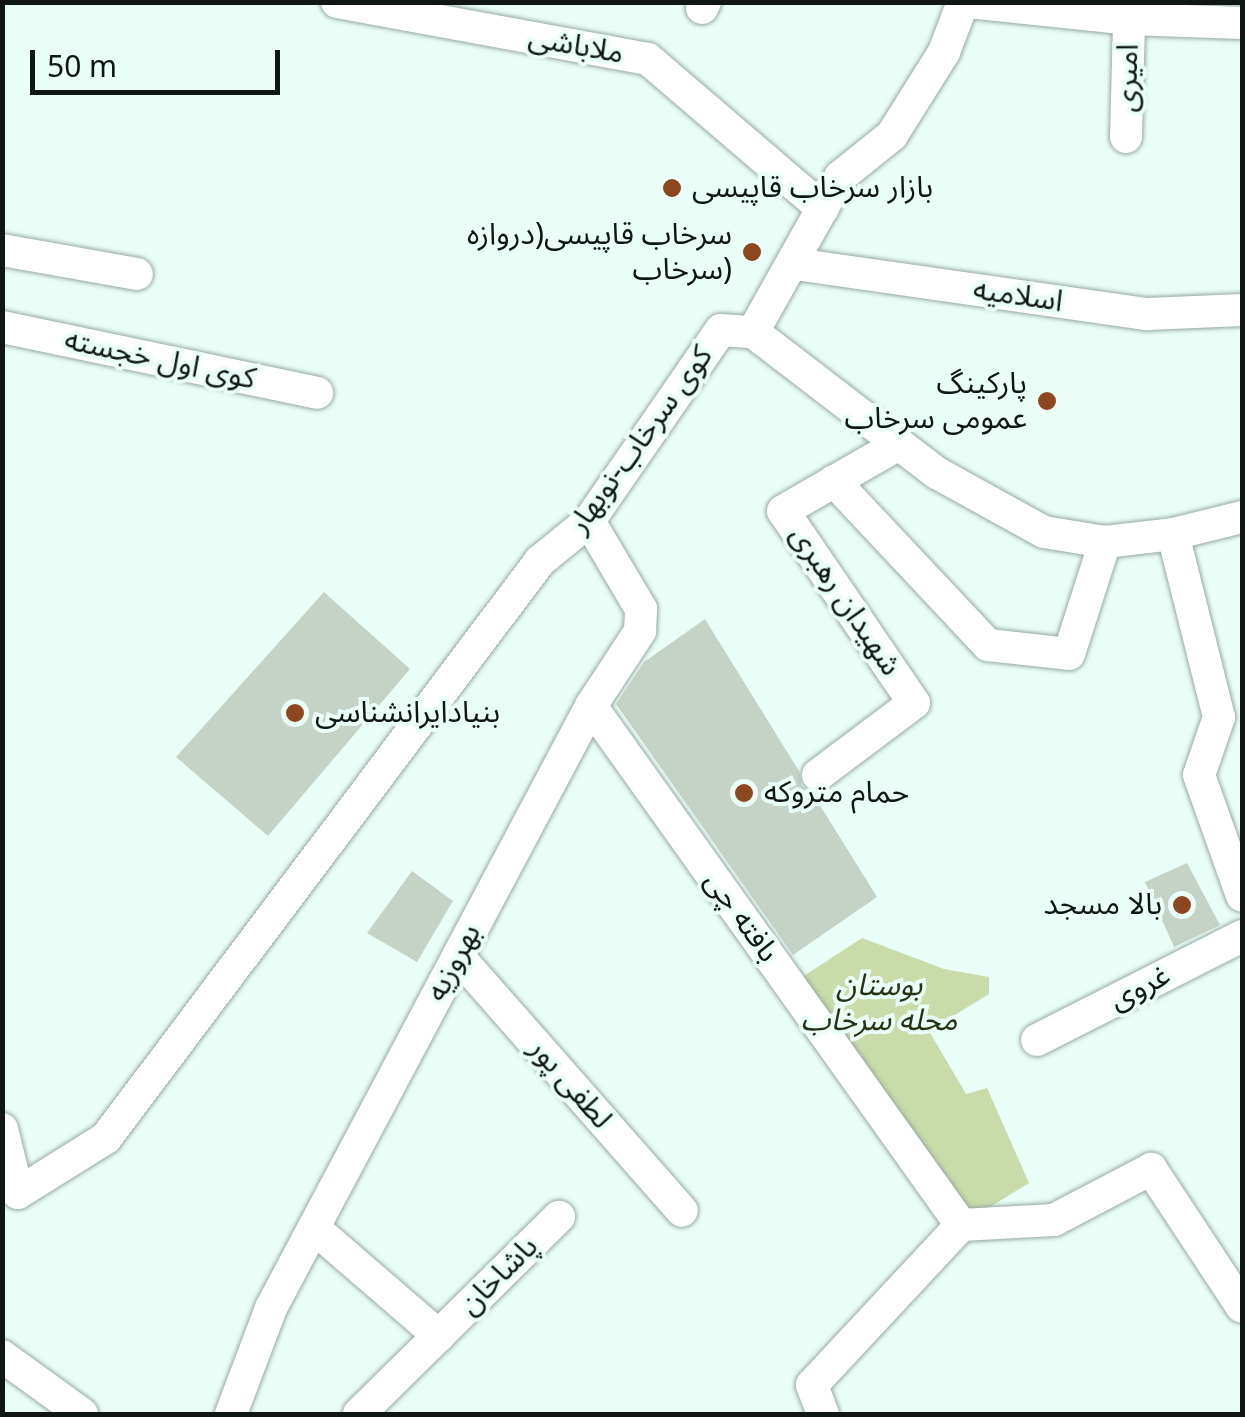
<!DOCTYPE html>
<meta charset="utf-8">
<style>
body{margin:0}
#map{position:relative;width:1245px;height:1417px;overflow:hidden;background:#eafef8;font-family:Georgia,"Noto Sans Arabic",serif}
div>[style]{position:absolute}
.green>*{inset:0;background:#c9dba9}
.building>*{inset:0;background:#c5d3c7}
.roads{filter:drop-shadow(0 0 2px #96a9a3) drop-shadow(0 0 2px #96a9a3)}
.street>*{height:32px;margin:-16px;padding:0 16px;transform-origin:16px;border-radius:16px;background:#fff}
.dots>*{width:28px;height:28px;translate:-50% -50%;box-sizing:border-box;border:5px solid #eafef8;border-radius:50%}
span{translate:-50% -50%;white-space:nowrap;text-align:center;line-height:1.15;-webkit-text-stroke:8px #eafef8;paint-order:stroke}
.street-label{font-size:30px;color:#0f1613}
.poi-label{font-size:30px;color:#0f1613}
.left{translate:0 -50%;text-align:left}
.right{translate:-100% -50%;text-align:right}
.park-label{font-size:30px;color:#283213;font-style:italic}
.frame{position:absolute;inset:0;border:5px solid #0f1613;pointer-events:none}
.scale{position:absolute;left:30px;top:50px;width:250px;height:45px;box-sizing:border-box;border:5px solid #0f1613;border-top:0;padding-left:12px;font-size:30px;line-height:35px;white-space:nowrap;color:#0f1613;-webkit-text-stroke:8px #eafef8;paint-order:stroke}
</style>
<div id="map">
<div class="green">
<i style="clip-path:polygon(862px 938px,944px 969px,989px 977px,989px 994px,929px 1031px,966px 1094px,987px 1088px,1029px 1183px,961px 1225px,796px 981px)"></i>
</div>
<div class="building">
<i style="clip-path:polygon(324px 592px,410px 669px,268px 836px,176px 757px)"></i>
<i style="clip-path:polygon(705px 619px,799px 771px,802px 786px,813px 794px,877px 897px,793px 955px,616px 704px,644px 662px)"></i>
<i style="clip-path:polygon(1187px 863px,1220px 925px,1174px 947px,1145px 882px)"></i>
<i style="clip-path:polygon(412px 871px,453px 901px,417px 962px,367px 933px)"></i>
</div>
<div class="roads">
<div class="street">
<i style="left:337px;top:2px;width:316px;rotate:10.4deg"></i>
<i style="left:648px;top:59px;width:230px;rotate:40.6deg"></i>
<i style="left:968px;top:2px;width:162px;rotate:6deg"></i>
<i style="left:1129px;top:19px;width:113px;rotate:2deg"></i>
<i style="left:702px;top:8px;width:7px;rotate:-63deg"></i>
<i style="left:1126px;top:137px;width:118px;rotate:-88.5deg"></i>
<i style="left:2px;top:250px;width:137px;rotate:10.1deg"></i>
<i style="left:795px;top:264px;width:357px;rotate:8.1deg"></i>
<i style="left:1148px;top:314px;width:94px;rotate:-2.4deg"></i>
<i style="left:2px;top:327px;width:322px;rotate:11.8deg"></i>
<i style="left:753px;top:332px;width:232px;rotate:37.5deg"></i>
<i style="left:937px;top:473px;width:122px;rotate:28.9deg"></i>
<i style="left:1044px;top:532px;width:62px;rotate:9.3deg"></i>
<i style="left:1105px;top:542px;width:68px;rotate:-6.7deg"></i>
<i style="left:1173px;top:534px;width:189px;rotate:75.9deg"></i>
<i style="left:1219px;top:717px;width:61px;rotate:109deg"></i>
<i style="left:1199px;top:775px;width:128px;rotate:70.4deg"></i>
<i style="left:834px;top:481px;width:225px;rotate:46.8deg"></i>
<i style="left:988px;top:645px;width:81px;rotate:6.3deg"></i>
<i style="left:1069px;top:654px;width:118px;rotate:-72.2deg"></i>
<i style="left:1173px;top:534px;width:71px;rotate:-13.8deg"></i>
<i style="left:591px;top:706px;width:637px;rotate:54.51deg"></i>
<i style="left:818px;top:775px;width:120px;rotate:-36.9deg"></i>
<i style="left:914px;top:703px;width:232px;rotate:-124.3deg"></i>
<i style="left:783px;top:511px;width:134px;rotate:-30deg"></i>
<i style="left:458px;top:956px;width:339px;rotate:48.7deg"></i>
<i style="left:1037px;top:1040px;width:230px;rotate:-26.9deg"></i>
<i style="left:2px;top:1129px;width:66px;rotate:76deg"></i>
<i style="left:18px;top:1193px;width:104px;rotate:-32deg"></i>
<i style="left:106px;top:1138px;width:722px;rotate:-53.05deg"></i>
<i style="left:540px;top:561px;width:63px;rotate:-39.2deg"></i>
<i style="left:589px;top:521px;width:232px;rotate:-55.4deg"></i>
<i style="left:721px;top:330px;width:32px;rotate:4deg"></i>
<i style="left:753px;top:332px;width:178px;rotate:-60.7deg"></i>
<i style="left:840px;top:177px;width:67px;rotate:-38.9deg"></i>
<i style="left:892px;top:135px;width:98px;rotate:-57.9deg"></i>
<i style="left:944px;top:52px;width:53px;rotate:-69.2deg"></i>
<i style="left:961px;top:1225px;width:93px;rotate:-3.1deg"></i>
<i style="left:1054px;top:1220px;width:110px;rotate:-27.7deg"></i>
<i style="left:1151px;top:1169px;width:165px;rotate:56.6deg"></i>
<i style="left:314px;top:1228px;width:165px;rotate:40.8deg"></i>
<i style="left:2px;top:1356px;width:99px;rotate:35.9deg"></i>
<i style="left:231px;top:1414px;width:113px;rotate:-69.3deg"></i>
<i style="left:271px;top:1308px;width:682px;rotate:-62.01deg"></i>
<i style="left:591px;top:706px;width:90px;rotate:-56.8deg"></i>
<i style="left:640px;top:631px;width:22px;rotate:-87deg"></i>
<i style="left:641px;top:609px;width:102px;rotate:-120.6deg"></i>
<i style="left:359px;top:1414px;width:281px;rotate:-44.6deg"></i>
<i style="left:823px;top:1414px;width:31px;rotate:-111deg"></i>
<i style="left:812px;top:1385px;width:219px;rotate:-47deg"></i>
</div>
</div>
<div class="dots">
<i style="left:672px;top:188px;background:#8d4720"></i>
<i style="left:752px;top:252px;background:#8d4720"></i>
<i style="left:1047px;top:401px;background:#8d4720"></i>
<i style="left:295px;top:713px;background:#8d4720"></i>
<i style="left:744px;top:793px;background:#8d4720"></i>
<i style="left:1182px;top:905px;background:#8d4720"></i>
</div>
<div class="street-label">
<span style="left:576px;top:46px;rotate:10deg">ملاباشی</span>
<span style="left:1128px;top:78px;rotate:-89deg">امیری</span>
<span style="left:1018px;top:296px;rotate:8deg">اسلامیه</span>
<span style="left:160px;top:360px;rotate:12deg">کوی اول خجسته</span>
<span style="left:641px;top:440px;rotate:-54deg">کوی سرخاب-نوبهار</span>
<span style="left:845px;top:601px;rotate:56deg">شهیدان رهبری</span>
<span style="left:741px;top:917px;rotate:54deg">بافته چی</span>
<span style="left:454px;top:963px;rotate:-62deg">بهروزیه</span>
<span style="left:1140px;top:988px;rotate:-27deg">غروی</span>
<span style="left:570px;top:1084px;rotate:49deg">لطفی پور</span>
<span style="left:499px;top:1276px;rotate:-45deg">پاشاخان</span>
</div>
<div class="poi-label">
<span class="left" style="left:692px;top:188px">بازار سرخاب قاپیسی</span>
<span class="right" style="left:732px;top:252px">سرخاب قاپیسی(دروازه<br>سرخاب)</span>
<span class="right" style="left:1027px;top:401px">پارکینگ<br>عمومی سرخاب</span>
<span class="left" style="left:315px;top:713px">بنیادایرانشناسی</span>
<span class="left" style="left:764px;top:793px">حمام متروکه</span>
<span class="right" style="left:1162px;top:905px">بالا مسجد</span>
</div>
<div class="park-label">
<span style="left:879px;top:1003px">بوستان<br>محله سرخاب</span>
</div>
<div class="frame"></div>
<div class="scale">50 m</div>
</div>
